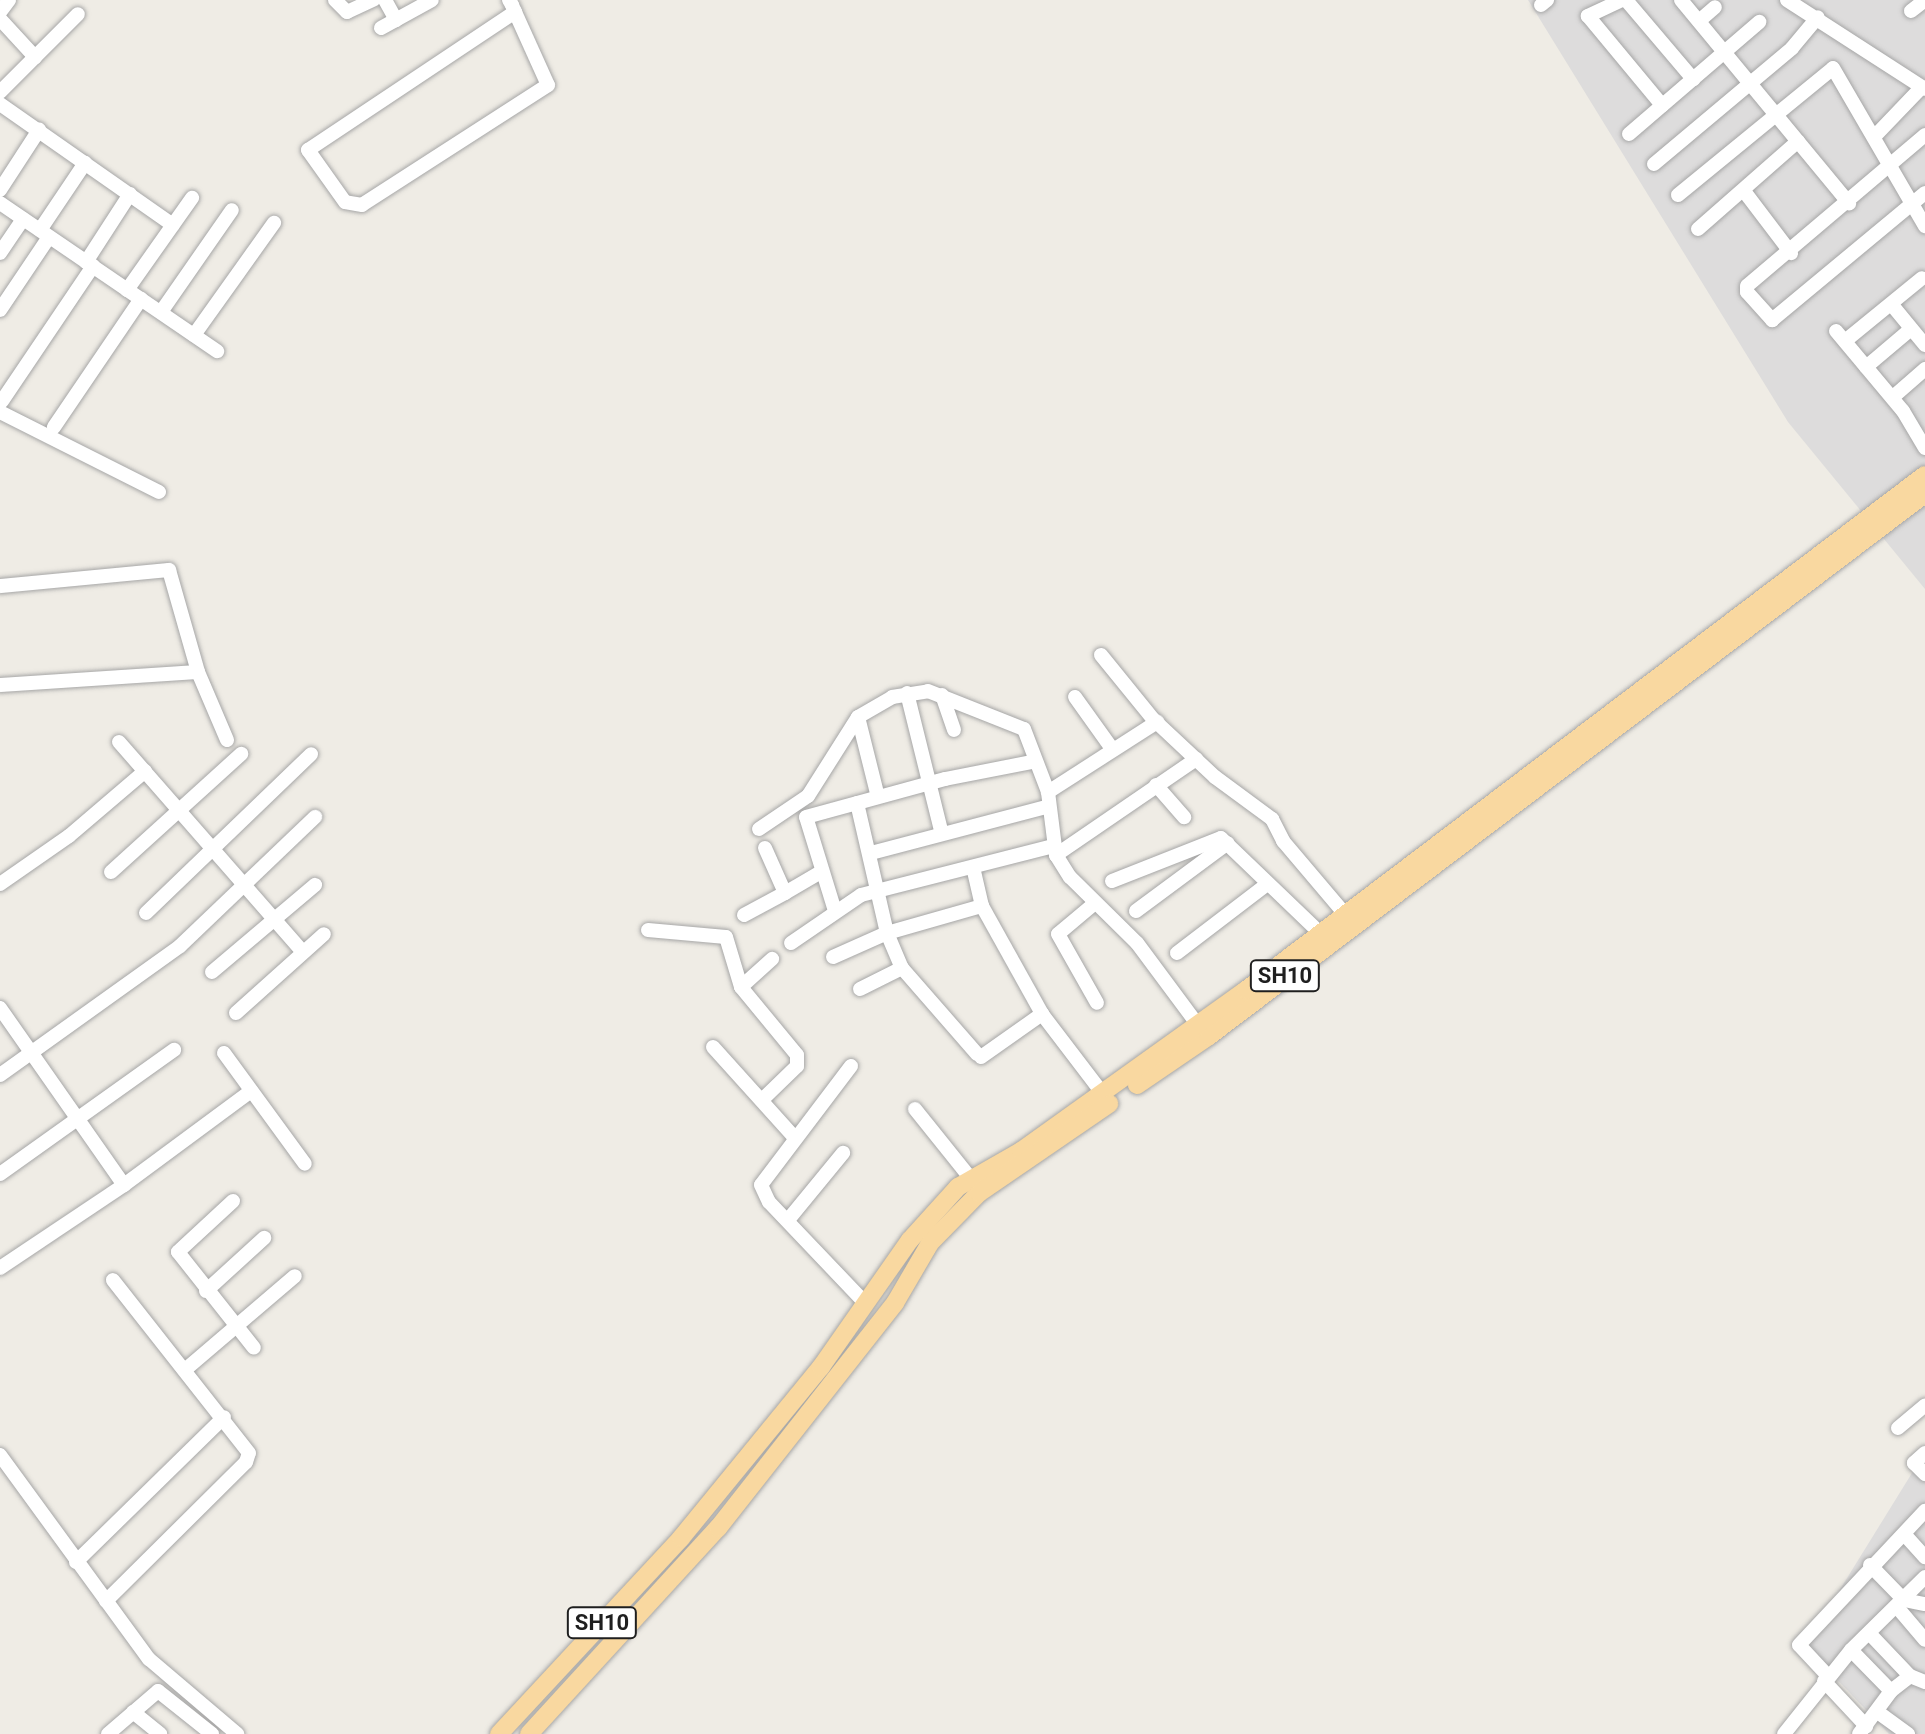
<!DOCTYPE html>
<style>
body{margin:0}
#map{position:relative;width:1925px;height:1734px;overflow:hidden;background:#efece5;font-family:Roboto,sans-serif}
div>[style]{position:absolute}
.residential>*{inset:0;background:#dddcdc}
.roads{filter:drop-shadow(0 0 2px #a6a6a6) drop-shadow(0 0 2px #a6a6a6)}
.minor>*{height:14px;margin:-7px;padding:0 7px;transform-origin:7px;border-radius:7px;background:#fff}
.major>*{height:18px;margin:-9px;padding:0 9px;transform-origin:9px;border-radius:9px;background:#f9d8a0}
span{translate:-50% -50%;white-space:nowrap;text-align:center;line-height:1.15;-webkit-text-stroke:6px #fff;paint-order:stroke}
.shield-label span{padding:2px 6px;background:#fff;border:2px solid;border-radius:6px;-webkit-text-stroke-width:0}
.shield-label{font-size:22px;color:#1f1f1f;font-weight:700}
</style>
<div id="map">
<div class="residential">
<i style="clip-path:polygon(1528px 0,1925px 0,1925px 589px,1788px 422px)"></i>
<i style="clip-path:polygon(1925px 1452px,1925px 1734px,1889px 1734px,1805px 1646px)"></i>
</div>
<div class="roads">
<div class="minor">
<i style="left:335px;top:0;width:17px;rotate:45deg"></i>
<i style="left:347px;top:12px;width:29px;rotate:-25deg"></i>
<i style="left:385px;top:0;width:23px;rotate:61deg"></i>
<i style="left:509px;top:0;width:6px;rotate:59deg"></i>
<i style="left:512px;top:5px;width:8px;rotate:67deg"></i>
<i style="left:515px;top:12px;width:80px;rotate:65.7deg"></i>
<i style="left:548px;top:85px;width:221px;rotate:147.2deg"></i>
<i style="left:362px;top:205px;width:17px;rotate:-170deg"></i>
<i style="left:345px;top:202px;width:64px;rotate:-125.4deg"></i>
<i style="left:308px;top:150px;width:249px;rotate:-33.7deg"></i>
<i style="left:1622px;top:0;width:38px;rotate:155deg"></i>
<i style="left:1588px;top:16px;width:116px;rotate:50.3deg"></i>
<i style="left:1626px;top:0;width:104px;rotate:49.7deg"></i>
<i style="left:1681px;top:0;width:264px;rotate:50.4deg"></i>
<i style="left:1787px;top:0;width:164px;rotate:32.8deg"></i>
<i style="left:1541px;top:5px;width:8px;rotate:-40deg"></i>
<i style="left:1911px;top:11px;width:18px;rotate:-38deg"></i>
<i style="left:0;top:12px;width:15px;rotate:-53deg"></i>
<i style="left:0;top:19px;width:52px;rotate:47.4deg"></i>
<i style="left:1699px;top:21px;width:21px;rotate:-41deg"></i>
<i style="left:381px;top:28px;width:58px;rotate:-28.8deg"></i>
<i style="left:0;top:92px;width:110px;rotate:-45deg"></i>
<i style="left:0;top:104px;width:211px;rotate:35deg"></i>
<i style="left:1629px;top:134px;width:172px;rotate:-40.7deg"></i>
<i style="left:1925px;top:135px;width:233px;rotate:139.7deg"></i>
<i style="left:1747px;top:286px;width:6px;rotate:90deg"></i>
<i style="left:1747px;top:292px;width:38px;rotate:48deg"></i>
<i style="left:1772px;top:320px;width:199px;rotate:-39.7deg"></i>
<i style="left:1874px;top:137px;width:69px;rotate:-46.2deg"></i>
<i style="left:1654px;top:164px;width:180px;rotate:-40deg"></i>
<i style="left:1792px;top:48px;width:40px;rotate:-50deg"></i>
<i style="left:0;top:190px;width:72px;rotate:-57deg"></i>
<i style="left:1744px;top:191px;width:78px;rotate:52.8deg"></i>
<i style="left:1678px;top:195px;width:200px;rotate:-39.3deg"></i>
<i style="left:1833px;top:68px;width:183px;rotate:59.8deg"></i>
<i style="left:0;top:203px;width:263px;rotate:34.3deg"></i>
<i style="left:1698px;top:229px;width:133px;rotate:-41.3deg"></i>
<i style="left:40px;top:230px;width:81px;rotate:-56.1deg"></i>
<i style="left:0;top:253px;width:41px;rotate:-55.9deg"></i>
<i style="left:86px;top:262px;width:81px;rotate:-57.1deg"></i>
<i style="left:127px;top:290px;width:113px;rotate:-54.8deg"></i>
<i style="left:1892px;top:305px;width:52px;rotate:50.5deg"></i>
<i style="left:0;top:310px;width:88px;rotate:-56.1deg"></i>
<i style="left:161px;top:312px;width:124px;rotate:-55.2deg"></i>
<i style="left:1836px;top:331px;width:104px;rotate:50.1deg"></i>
<i style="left:1903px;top:411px;width:43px;rotate:59.3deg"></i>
<i style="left:194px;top:335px;width:138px;rotate:-54.5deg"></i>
<i style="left:1845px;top:341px;width:99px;rotate:-39.3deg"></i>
<i style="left:1866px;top:367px;width:59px;rotate:-40.2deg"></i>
<i style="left:1893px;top:397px;width:43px;rotate:-41.2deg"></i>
<i style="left:2px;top:401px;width:163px;rotate:-56deg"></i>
<i style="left:0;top:412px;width:178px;rotate:26.7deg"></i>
<i style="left:54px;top:427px;width:155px;rotate:-55.8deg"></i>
<i style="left:0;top:586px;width:170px;rotate:-5.4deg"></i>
<i style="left:169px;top:570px;width:106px;rotate:74.1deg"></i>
<i style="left:198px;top:672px;width:74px;rotate:66.9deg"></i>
<i style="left:1101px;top:655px;width:82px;rotate:50.9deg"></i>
<i style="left:1153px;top:719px;width:85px;rotate:43.1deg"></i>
<i style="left:1215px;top:777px;width:71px;rotate:36.4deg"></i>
<i style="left:1272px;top:819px;width:25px;rotate:63deg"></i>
<i style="left:1283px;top:841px;width:96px;rotate:49.7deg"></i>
<i style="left:0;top:685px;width:198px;rotate:-3.8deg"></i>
<i style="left:907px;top:693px;width:145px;rotate:76.1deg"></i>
<i style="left:942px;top:695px;width:37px;rotate:71deg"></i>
<i style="left:1075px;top:697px;width:65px;rotate:54.4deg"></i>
<i style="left:858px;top:717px;width:82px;rotate:76deg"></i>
<i style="left:119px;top:742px;width:279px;rotate:48.8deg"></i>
<i style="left:1156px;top:785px;width:43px;rotate:48.8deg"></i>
<i style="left:1048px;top:792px;width:130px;rotate:-32.7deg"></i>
<i style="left:857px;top:803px;width:133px;rotate:77deg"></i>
<i style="left:887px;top:933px;width:38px;rotate:67deg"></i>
<i style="left:902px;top:968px;width:47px;rotate:153.4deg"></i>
<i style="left:759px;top:829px;width:59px;rotate:-34deg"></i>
<i style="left:808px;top:796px;width:93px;rotate:-57.7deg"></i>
<i style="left:858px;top:717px;width:39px;rotate:-30deg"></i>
<i style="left:892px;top:697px;width:36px;rotate:-9deg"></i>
<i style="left:928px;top:691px;width:103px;rotate:21.6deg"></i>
<i style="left:1024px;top:729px;width:67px;rotate:69.1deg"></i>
<i style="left:1048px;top:792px;width:64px;rotate:82.8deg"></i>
<i style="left:1056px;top:855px;width:26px;rotate:58deg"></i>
<i style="left:1070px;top:877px;width:94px;rotate:44.6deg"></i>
<i style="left:1137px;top:943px;width:102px;rotate:53.4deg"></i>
<i style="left:765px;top:848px;width:49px;rotate:66deg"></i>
<i style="left:785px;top:893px;width:42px;rotate:-30.3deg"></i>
<i style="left:871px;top:853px;width:181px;rotate:-14.7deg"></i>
<i style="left:1056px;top:855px;width:170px;rotate:-34.4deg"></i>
<i style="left:111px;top:872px;width:176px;rotate:-42.2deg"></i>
<i style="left:1112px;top:881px;width:117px;rotate:-21.5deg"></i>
<i style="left:1221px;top:838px;width:137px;rotate:43.8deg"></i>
<i style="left:0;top:884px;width:84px;rotate:-34.8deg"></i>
<i style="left:69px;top:836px;width:100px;rotate:-40.5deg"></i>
<i style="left:1095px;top:903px;width:48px;rotate:140deg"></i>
<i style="left:1058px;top:934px;width:79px;rotate:60.5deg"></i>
<i style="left:982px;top:906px;width:124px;rotate:60.9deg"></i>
<i style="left:1042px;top:1014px;width:101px;rotate:52.7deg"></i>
<i style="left:835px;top:911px;width:98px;rotate:-107.1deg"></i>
<i style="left:806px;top:817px;width:144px;rotate:-15.3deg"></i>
<i style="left:945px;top:779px;width:89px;rotate:-11.1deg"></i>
<i style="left:1136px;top:911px;width:114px;rotate:-36.5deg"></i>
<i style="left:146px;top:913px;width:229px;rotate:-43.9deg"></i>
<i style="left:744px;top:915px;width:47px;rotate:-28.2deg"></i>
<i style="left:648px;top:930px;width:78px;rotate:5.1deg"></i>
<i style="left:726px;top:937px;width:52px;rotate:73.3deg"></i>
<i style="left:791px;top:943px;width:85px;rotate:-34.4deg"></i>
<i style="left:861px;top:895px;width:198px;rotate:-14.3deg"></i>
<i style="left:1177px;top:953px;width:112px;rotate:-37.4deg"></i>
<i style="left:833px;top:957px;width:59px;rotate:-24deg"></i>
<i style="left:887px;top:933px;width:99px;rotate:-15.9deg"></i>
<i style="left:982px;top:906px;width:40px;rotate:-103deg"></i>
<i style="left:902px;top:968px;width:114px;rotate:48.9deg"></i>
<i style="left:212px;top:972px;width:135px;rotate:-40.2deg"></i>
<i style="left:0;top:1008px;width:216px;rotate:55deg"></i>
<i style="left:236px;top:1013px;width:118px;rotate:-41.9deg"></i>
<i style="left:713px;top:1047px;width:121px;rotate:48deg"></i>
<i style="left:224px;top:1053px;width:137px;rotate:53.9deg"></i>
<i style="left:981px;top:1057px;width:75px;rotate:-35.2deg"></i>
<i style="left:851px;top:1066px;width:149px;rotate:127.1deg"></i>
<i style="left:761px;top:1185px;width:19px;rotate:65deg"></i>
<i style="left:769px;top:1202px;width:141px;rotate:46.4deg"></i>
<i style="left:0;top:1075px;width:221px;rotate:-35.6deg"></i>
<i style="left:180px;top:946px;width:187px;rotate:-43.7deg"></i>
<i style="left:764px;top:1098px;width:46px;rotate:-44.1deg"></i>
<i style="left:797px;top:1066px;width:11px;rotate:-90deg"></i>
<i style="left:797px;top:1055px;width:88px;rotate:-129.5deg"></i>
<i style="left:741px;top:987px;width:42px;rotate:-42.1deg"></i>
<i style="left:915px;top:1109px;width:90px;rotate:51.3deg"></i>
<i style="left:0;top:1174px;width:214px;rotate:-35.5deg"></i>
<i style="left:233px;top:1201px;width:75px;rotate:137.2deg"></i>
<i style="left:178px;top:1252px;width:122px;rotate:51.6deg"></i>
<i style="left:788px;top:1220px;width:87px;rotate:-50.6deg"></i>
<i style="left:0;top:1268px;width:149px;rotate:-33.8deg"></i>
<i style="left:124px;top:1185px;width:158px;rotate:-36.5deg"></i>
<i style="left:206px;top:1291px;width:79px;rotate:-42.4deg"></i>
<i style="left:186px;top:1369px;width:143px;rotate:-40.5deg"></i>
<i style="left:1898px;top:1428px;width:35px;rotate:-40deg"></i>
<i style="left:1925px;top:1453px;width:15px;rotate:138deg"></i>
<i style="left:1914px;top:1463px;width:16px;rotate:45deg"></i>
<i style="left:0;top:1455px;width:253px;rotate:53.9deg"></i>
<i style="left:149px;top:1659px;width:116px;rotate:40.4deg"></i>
<i style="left:1905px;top:1535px;width:30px;rotate:48deg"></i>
<i style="left:76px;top:1562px;width:207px;rotate:-44.4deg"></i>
<i style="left:1870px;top:1565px;width:49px;rotate:45.8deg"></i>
<i style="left:1904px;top:1600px;width:21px;rotate:11deg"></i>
<i style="left:106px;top:1601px;width:197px;rotate:-44.8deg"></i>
<i style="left:246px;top:1462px;width:9px;rotate:-72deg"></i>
<i style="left:249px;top:1453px;width:220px;rotate:-128.2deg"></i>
<i style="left:1897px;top:1607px;width:43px;rotate:49.7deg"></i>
<i style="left:1869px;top:1633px;width:59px;rotate:46.4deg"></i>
<i style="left:1851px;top:1650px;width:57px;rotate:45.7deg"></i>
<i style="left:1828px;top:1676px;width:42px;rotate:-133.1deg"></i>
<i style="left:1799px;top:1645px;width:184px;rotate:-46.8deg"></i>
<i style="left:1824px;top:1681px;width:62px;rotate:47deg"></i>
<i style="left:133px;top:1712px;width:35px;rotate:39deg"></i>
<i style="left:1879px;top:1713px;width:36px;rotate:36deg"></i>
<i style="left:108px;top:1734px;width:66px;rotate:-40.7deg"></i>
<i style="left:158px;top:1691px;width:69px;rotate:38.5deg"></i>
<i style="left:1784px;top:1734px;width:107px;rotate:-51.4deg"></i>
<i style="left:1851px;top:1650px;width:104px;rotate:-44.6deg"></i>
<i style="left:1859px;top:1734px;width:54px;rotate:-53.3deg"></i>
<i style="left:1891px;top:1691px;width:24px;rotate:-38deg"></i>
<i style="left:1910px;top:1676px;width:16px;rotate:22deg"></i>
</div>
<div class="major">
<i style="left:1137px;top:1085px;width:87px;rotate:-34.2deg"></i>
<i style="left:1209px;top:1036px;width:898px;rotate:-37.13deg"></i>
<i style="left:499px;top:1734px;width:267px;rotate:-47.1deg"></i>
<i style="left:681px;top:1538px;width:221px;rotate:-50.7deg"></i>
<i style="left:821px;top:1367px;width:155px;rotate:-55deg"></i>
<i style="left:910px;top:1240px;width:72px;rotate:-47.8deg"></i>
<i style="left:958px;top:1187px;width:73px;rotate:-29.7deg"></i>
<i style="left:1021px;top:1151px;width:277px;rotate:-35.6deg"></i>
<i style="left:1246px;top:990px;width:852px;rotate:-37.18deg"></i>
<i style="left:529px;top:1734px;width:280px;rotate:-47.5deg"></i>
<i style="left:718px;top:1528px;width:286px;rotate:-51.8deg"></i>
<i style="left:895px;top:1303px;width:69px;rotate:-59.7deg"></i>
<i style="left:930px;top:1243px;width:70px;rotate:-45.6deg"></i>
<i style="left:979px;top:1193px;width:158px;rotate:-34.4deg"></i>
</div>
</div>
<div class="shield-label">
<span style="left:1285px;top:976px">SH10</span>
<span style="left:602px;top:1623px">SH10</span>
</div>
</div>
